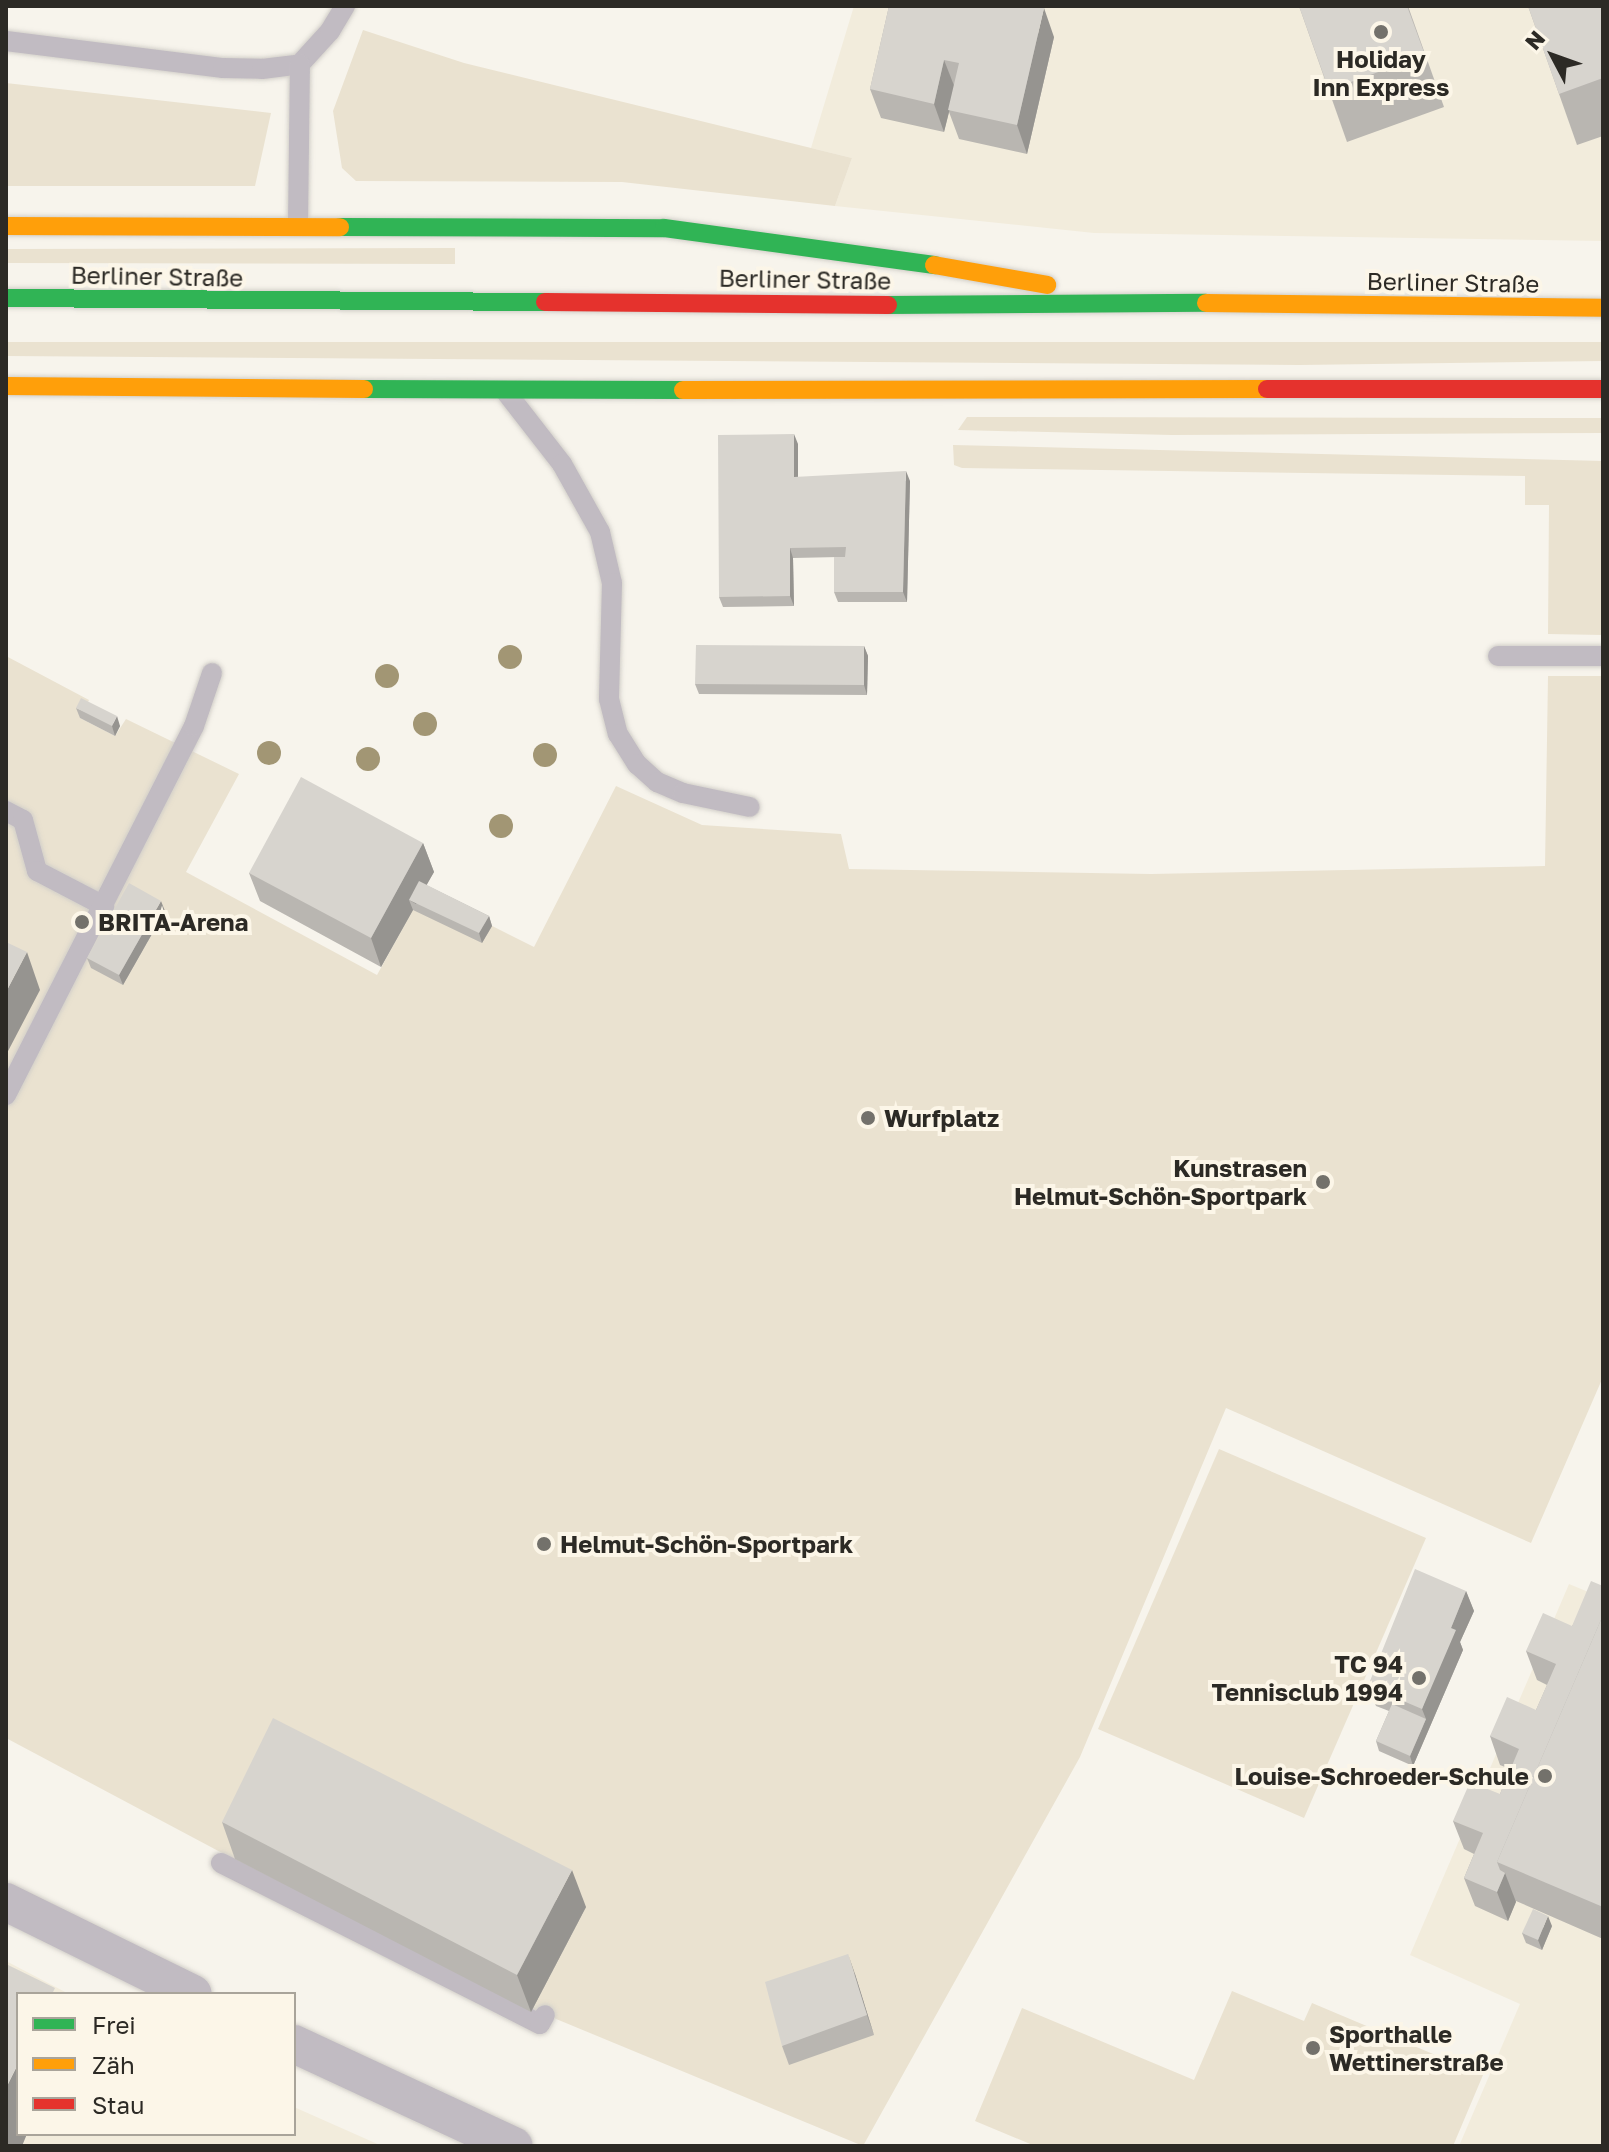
<!DOCTYPE html>
<meta charset="utf-8">
<style>
body{margin:0}
#map{position:relative;width:1609px;height:2152px;overflow:hidden;background:#f7f4ec;font-family:"Golos Text",sans-serif}
div>[style]{position:absolute}
.built>*{inset:0;background:#f2ecdc}
.green>*{inset:0;background:#eae2d0}
.roads{filter:drop-shadow(0 0 2px #d2cfc9) drop-shadow(0 0 2px #d2cfc9)}
.lane>*{height:20px;margin:-10px;padding:0 10px;transform-origin:10px;border-radius:10px;background:#c1bbc2}
.street>*{height:38px;margin:-19px;padding:0 19px;transform-origin:19px;border-radius:19px;background:#c1bbc2}
.fast>*{height:18px;margin:-9px;padding:0 9px;transform-origin:9px;border-radius:9px;background:#30b455}
.slow>*{height:18px;margin:-9px;padding:0 9px;transform-origin:9px;border-radius:9px;background:#ff9f0a}
.jam>*{height:18px;margin:-9px;padding:0 9px;transform-origin:9px;border-radius:9px;background:#e5322d}
.trees>*{width:24px;height:24px;margin:-12px;border-radius:50%;background:#a29674}
.wall>*{inset:0;background:#b9b6b1}
.shaded-wall>*{inset:0;background:#969490}
.building>*{inset:0;background:#d7d4ce}
.dots>*{width:22px;height:22px;translate:-50% -50%;box-sizing:border-box;border:4px solid #fcf6e8;border-radius:50%}
span{translate:-50% -50%;white-space:nowrap;text-align:center;line-height:1.15;-webkit-text-stroke:8px #fcf6e8;paint-order:stroke}
.poi-label{font-size:24px;color:#2c2a25;font-weight:700}
.left{translate:0 -50%;text-align:left}
.right{translate:-100% -50%;text-align:right}
.street-label{font-size:24px;color:#2c2a25}
.frame{position:absolute;inset:0;border:8px solid #2c2a25;pointer-events:none}
.legend{position:absolute;left:16px;top:1992px;width:280px;height:144px;box-sizing:border-box;background:#fcf6e8;border:2px solid #a9a49a;margin:0;padding:10px 14px;list-style:none;font-size:24px;color:#2c2a25}
.legend li{display:flex;align-items:center;gap:16px;height:40px}
.legend b{width:40px;border:2px solid #a9a49a}
.north{position:absolute;left:1513px;top:16px;width:80px;height:80px;-webkit-text-stroke:6px #fcf6e8;paint-order:stroke;rotate:311deg;font-size:22px;font-weight:700;line-height:32px;text-align:center;color:#2c2a25}
.north::after{content:'';display:block;margin:auto;width:28px;height:36px;background:#2c2a25;clip-path:polygon(50% 0,100% 100%,50% 72%,0 100%)}
</style>
<div id="map">
<div class="built">
<i style="clip-path:polygon(854px 6px,1603px 6px,1603px 241px,1094px 233px,835px 206px,852px 158px,811px 148px)"></i>
<i style="clip-path:polygon(1569px 1584px,1603px 1598px,1603px 2146px,1459px 2146px,1520px 2004px,1410px 1955px)"></i>
<i style="clip-path:polygon(6px 1961px,69px 1994px,18px 1994px,18px 2134px,294px 2134px,294px 2107px,382px 2146px,6px 2146px)"></i>
</div>
<div class="green">
<i style="clip-path:polygon(363px 30px,464px 63px,852px 158px,835px 206px,622px 182px,356px 181px,342px 168px,333px 111px)"></i>
<i style="clip-path:polygon(6px 83px,271px 113px,255px 186px,6px 186px)"></i>
<i style="clip-path:polygon(455px 248px,455px 264px,6px 263px,6px 249px)"></i>
<i style="clip-path:polygon(6px 342px,1603px 342px,1603px 361px,1299px 365px,6px 356px)"></i>
<i style="clip-path:polygon(967px 417px,1603px 418px,1603px 433px,1172px 435px,958px 430px)"></i>
<i style="clip-path:polygon(953px 445px,1603px 461px,1603px 635px,1548px 634px,1549px 505px,1525px 505px,1525px 476px,962px 468px,954px 465px)"></i>
<i style="clip-path:polygon(6px 656px,89px 700px,80px 718px,115px 736px,126px 719px,239px 774px,186px 872px,377px 975px,423px 891px,534px 947px,616px 786px,702px 825px,841px 834px,849px 869px,1151px 874px,1545px 866px,1548px 676px,1603px 676px,1603px 1377px,1531px 1543px,1226px 1408px,1080px 1757px,863px 2146px,532px 2009px,224px 1854px,6px 1738px)"></i>
<i style="clip-path:polygon(1219px 1449px,1426px 1538px,1304px 1818px,1098px 1729px)"></i>
<i style="clip-path:polygon(1232px 1991px,1304px 2021px,1312px 2003px,1483px 2075px,1453px 2146px,1035px 2146px,975px 2121px,1022px 2008px,1194px 2080px)"></i>
</div>
<div class="roads">
<div class="lane">
<i style="left:6px;top:41px;width:219px;rotate:7.1deg"></i>
<i style="left:223px;top:68px;width:39px;rotate:1deg"></i>
<i style="left:262px;top:69px;width:38px;rotate:-7deg"></i>
<i style="left:300px;top:64px;width:45px;rotate:-47.7deg"></i>
<i style="left:330px;top:31px;width:29px;rotate:-59deg"></i>
<i style="left:298px;top:224px;width:160px;rotate:-89.3deg"></i>
<i style="left:506px;top:392px;width:91px;rotate:52.1deg"></i>
<i style="left:562px;top:464px;width:78px;rotate:60.8deg"></i>
<i style="left:600px;top:532px;width:52px;rotate:76.8deg"></i>
<i style="left:612px;top:583px;width:116px;rotate:91.5deg"></i>
<i style="left:609px;top:699px;width:36px;rotate:76deg"></i>
<i style="left:618px;top:734px;width:36px;rotate:58deg"></i>
<i style="left:637px;top:764px;width:27px;rotate:42deg"></i>
<i style="left:657px;top:782px;width:28px;rotate:23deg"></i>
<i style="left:683px;top:793px;width:68px;rotate:11.8deg"></i>
<i style="left:1498px;top:656px;width:105px"></i>
<i style="left:6px;top:811px;width:19px;rotate:28deg"></i>
<i style="left:23px;top:820px;width:53px;rotate:74.6deg"></i>
<i style="left:37px;top:871px;width:76px;rotate:27.6deg"></i>
<i style="left:6px;top:1095px;width:414px;rotate:-63deg"></i>
<i style="left:194px;top:726px;width:56px;rotate:-71.2deg"></i>
<i style="left:221px;top:1863px;width:357px;rotate:26.8deg"></i>
<i style="left:540px;top:2024px;width:10px;rotate:-61deg"></i>
</div>
<div class="street">
<i style="left:6px;top:1902px;width:208px;rotate:26.2deg"></i>
<i style="left:294px;top:2044px;width:242px;rotate:24.9deg"></i>
</div>
<div class="fast">
<i style="left:340px;top:227px;width:324px;rotate:0.2deg"></i>
<i style="left:664px;top:228px;width:273px;rotate:7.8deg"></i>
<i style="left:6px;top:298px;width:539px;rotate:0.43deg"></i>
<i style="left:888px;top:305px;width:318px;rotate:-0.4deg"></i>
<i style="left:364px;top:389px;width:319px;rotate:0.2deg"></i>
</div>
<div class="slow">
<i style="left:6px;top:226px;width:334px;rotate:0.2deg"></i>
<i style="left:934px;top:265px;width:115px;rotate:10deg"></i>
<i style="left:1206px;top:303px;width:397px;rotate:0.7deg"></i>
<i style="left:6px;top:386px;width:358px;rotate:0.5deg"></i>
<i style="left:683px;top:390px;width:584px;rotate:-0.1deg"></i>
</div>
<div class="jam">
<i style="left:545px;top:302px;width:343px;rotate:0.5deg"></i>
<i style="left:1267px;top:389px;width:336px"></i>
</div>
</div>
<div class="trees">
<i style="left:510px;top:657px"></i>
<i style="left:387px;top:676px"></i>
<i style="left:425px;top:724px"></i>
<i style="left:269px;top:753px"></i>
<i style="left:545px;top:755px"></i>
<i style="left:368px;top:759px"></i>
<i style="left:501px;top:826px"></i>
</div>
<div class="wall">
<i style="clip-path:polygon(889px 6px,1054px 37px,1027px 154px,959px 139px,949px 112px,944px 132px,881px 118px,870px 89px)"></i>
<i style="clip-path:polygon(1299px 6px,1408px 6px,1444px 107px,1347px 142px)"></i>
<i style="clip-path:polygon(1528px 6px,1603px 6px,1603px 136px,1577px 145px)"></i>
<i style="clip-path:polygon(798px 444px,798px 477px,910px 481px,907px 602px,838px 602px,834px 592px,839px 557px,793px 558px,794px 606px,723px 607px,719px 597px)"></i>
<i style="clip-path:polygon(864px 646px,868px 656px,867px 695px,699px 694px,695px 684px)"></i>
<i style="clip-path:polygon(76px 708px,120px 726px,115px 736px,80px 718px)"></i>
<i style="clip-path:polygon(423px 843px,434px 872px,426px 885px,489px 916px,492px 926px,482px 943px,413px 910px,381px 967px,260px 901px,249px 873px)"></i>
<i style="clip-path:polygon(165px 911px,123px 985px,91px 968px,87px 958px)"></i>
<i style="clip-path:polygon(1603px 1586px,1603px 1939px,1516px 1901px,1508px 1921px,1475px 1906px,1464px 1878px,1474px 1854px,1464px 1849px,1453px 1821px,1500px 1794px,1510px 1769px,1500px 1765px,1490px 1736px,1536px 1710px,1547px 1685px,1537px 1680px,1526px 1651px,1572px 1626px)"></i>
<i style="clip-path:polygon(1466px 1591px,1474px 1611px,1460px 1642px,1463px 1650px,1413px 1766px,1379px 1751px,1376px 1741px,1389px 1711px,1376px 1706px,1368px 1686px)"></i>
<i style="clip-path:polygon(222px 1822px,586px 1907px,531px 2012px,235px 1859px)"></i>
<i style="clip-path:polygon(1552px 1926px,1542px 1950px,1526px 1943px,1522px 1933px)"></i>
<i style="clip-path:polygon(855px 1974px,874px 2035px,789px 2065px,782px 2046px)"></i>
</div>
<div class="shaded-wall">
<i style="clip-path:polygon(1044px 8px,1054px 37px,1027px 154px,1017px 125px)"></i>
<i style="clip-path:polygon(944px 60px,955px 88px,944px 132px,934px 104px)"></i>
<i style="clip-path:polygon(794px 434px,798px 444px,798px 487px,794px 477px)"></i>
<i style="clip-path:polygon(906px 471px,910px 481px,907px 602px,903px 592px)"></i>
<i style="clip-path:polygon(790px 548px,793px 558px,794px 606px,790px 596px)"></i>
<i style="clip-path:polygon(864px 646px,868px 656px,867px 695px,864px 685px)"></i>
<i style="clip-path:polygon(117px 716px,120px 726px,115px 736px,112px 726px)"></i>
<i style="clip-path:polygon(423px 843px,434px 872px,416px 904px,409px 900px,413px 910px,381px 967px,371px 938px)"></i>
<i style="clip-path:polygon(161px 901px,165px 911px,123px 985px,119px 975px)"></i>
<i style="clip-path:polygon(489px 916px,492px 926px,482px 943px,479px 933px)"></i>
<i style="clip-path:polygon(27px 952px,40px 990px,6px 1055px,6px 992px)"></i>
<i style="clip-path:polygon(1466px 1591px,1474px 1611px,1460px 1642px,1463px 1650px,1413px 1766px,1410px 1756px,1426px 1719px,1422px 1709px,1451px 1628px)"></i>
<i style="clip-path:polygon(572px 1870px,586px 1907px,531px 2012px,517px 1975px)"></i>
<i style="clip-path:polygon(1505px 1873px,1516px 1902px,1508px 1921px,1497px 1892px)"></i>
<i style="clip-path:polygon(1548px 1916px,1552px 1926px,1542px 1950px,1538px 1940px)"></i>
<i style="clip-path:polygon(848px 1954px,855px 1974px,874px 2035px,867px 2015px)"></i>
<i style="clip-path:polygon(18px 2064px,18px 2134px,27px 2134px,22px 2146px,6px 2146px,6px 2088px)"></i>
</div>
<div class="building">
<i style="clip-path:polygon(889px 6px,1036px 6px,1044px 8px,1017px 125px,948px 110px,959px 63px,944px 60px,934px 104px,870px 89px)"></i>
<i style="clip-path:polygon(1299px 6px,1407px 6px,1425px 55px,1329px 90px)"></i>
<i style="clip-path:polygon(1528px 6px,1603px 6px,1603px 78px,1559px 94px)"></i>
<i style="clip-path:polygon(794px 434px,794px 477px,906px 471px,903px 592px,834px 592px,834px 557px,845px 557px,846px 547px,790px 548px,790px 596px,719px 597px,718px 435px)"></i>
<i style="clip-path:polygon(696px 645px,864px 646px,864px 685px,695px 684px)"></i>
<i style="clip-path:polygon(81px 698px,117px 716px,112px 726px,76px 708px)"></i>
<i style="clip-path:polygon(301px 777px,423px 843px,371px 938px,249px 873px)"></i>
<i style="clip-path:polygon(419px 881px,489px 916px,479px 933px,409px 900px)"></i>
<i style="clip-path:polygon(129px 883px,161px 901px,119px 975px,87px 958px)"></i>
<i style="clip-path:polygon(6px 942px,27px 952px,6px 992px)"></i>
<i style="clip-path:polygon(1415px 1569px,1466px 1591px,1451px 1628px,1456px 1630px,1422px 1709px,1368px 1686px)"></i>
<i style="clip-path:polygon(1591px 1581px,1603px 1586px,1603px 1615px,1497px 1862px,1500px 1870px,1505px 1873px,1497px 1892px,1464px 1878px,1483px 1833px,1453px 1821px,1470px 1782px,1500px 1794px,1519px 1749px,1490px 1736px,1507px 1697px,1536px 1710px,1556px 1664px,1526px 1651px,1543px 1613px,1572px 1626px)"></i>
<i style="clip-path:polygon(1603px 1615px,1603px 1907px,1497px 1862px)"></i>
<i style="clip-path:polygon(1392px 1704px,1426px 1719px,1410px 1756px,1376px 1741px)"></i>
<i style="clip-path:polygon(273px 1718px,572px 1870px,517px 1975px,222px 1822px)"></i>
<i style="clip-path:polygon(1533px 1909px,1548px 1916px,1538px 1940px,1522px 1933px)"></i>
<i style="clip-path:polygon(848px 1954px,867px 2015px,782px 2046px,765px 1982px)"></i>
<i style="clip-path:polygon(6px 1964px,55px 1988px,52px 1994px,18px 1994px,18px 2064px,6px 2088px)"></i>
</div>
<div class="dots">
<i style="left:1381px;top:32px;background:#73716b"></i>
<i style="left:82px;top:922px;background:#73716b"></i>
<i style="left:868px;top:1118px;background:#73716b"></i>
<i style="left:1323px;top:1182px;background:#73716b"></i>
<i style="left:544px;top:1544px;background:#73716b"></i>
<i style="left:1419px;top:1678px;background:#73716b"></i>
<i style="left:1545px;top:1776px;background:#73716b"></i>
<i style="left:1313px;top:2048px;background:#73716b"></i>
</div>
<div class="poi-label">
<span style="left:1381px;top:73px">Holiday<br>Inn Express</span>
<span class="left" style="left:98px;top:922px">BRITA-Arena</span>
<span class="left" style="left:884px;top:1118px">Wurfplatz</span>
<span class="right" style="left:1307px;top:1182px">Kunstrasen<br>Helmut-Schön-Sportpark</span>
<span class="left" style="left:560px;top:1544px">Helmut-Schön-Sportpark</span>
<span class="right" style="left:1403px;top:1678px">TC 94<br>Tennisclub 1994</span>
<span class="right" style="left:1529px;top:1776px">Louise-Schroeder-Schule</span>
<span class="left" style="left:1329px;top:2048px">Sporthalle<br>Wettinerstraße</span>
</div>
<div class="street-label">
<span style="left:157px;top:276px;rotate:1deg">Berliner Straße</span>
<span style="left:805px;top:279px;rotate:1deg">Berliner Straße</span>
<span style="left:1453px;top:282px;rotate:1deg">Berliner Straße</span>
</div>
<div class="frame"></div>
<ul class="legend">
<li><b style="height:10px;background:#30b455"></b>Frei</li>
<li><b style="height:10px;background:#ff9f0a"></b>Zäh</li>
<li><b style="height:10px;background:#e5322d"></b>Stau</li>
</ul>
<div class="north">N</div>
</div>
